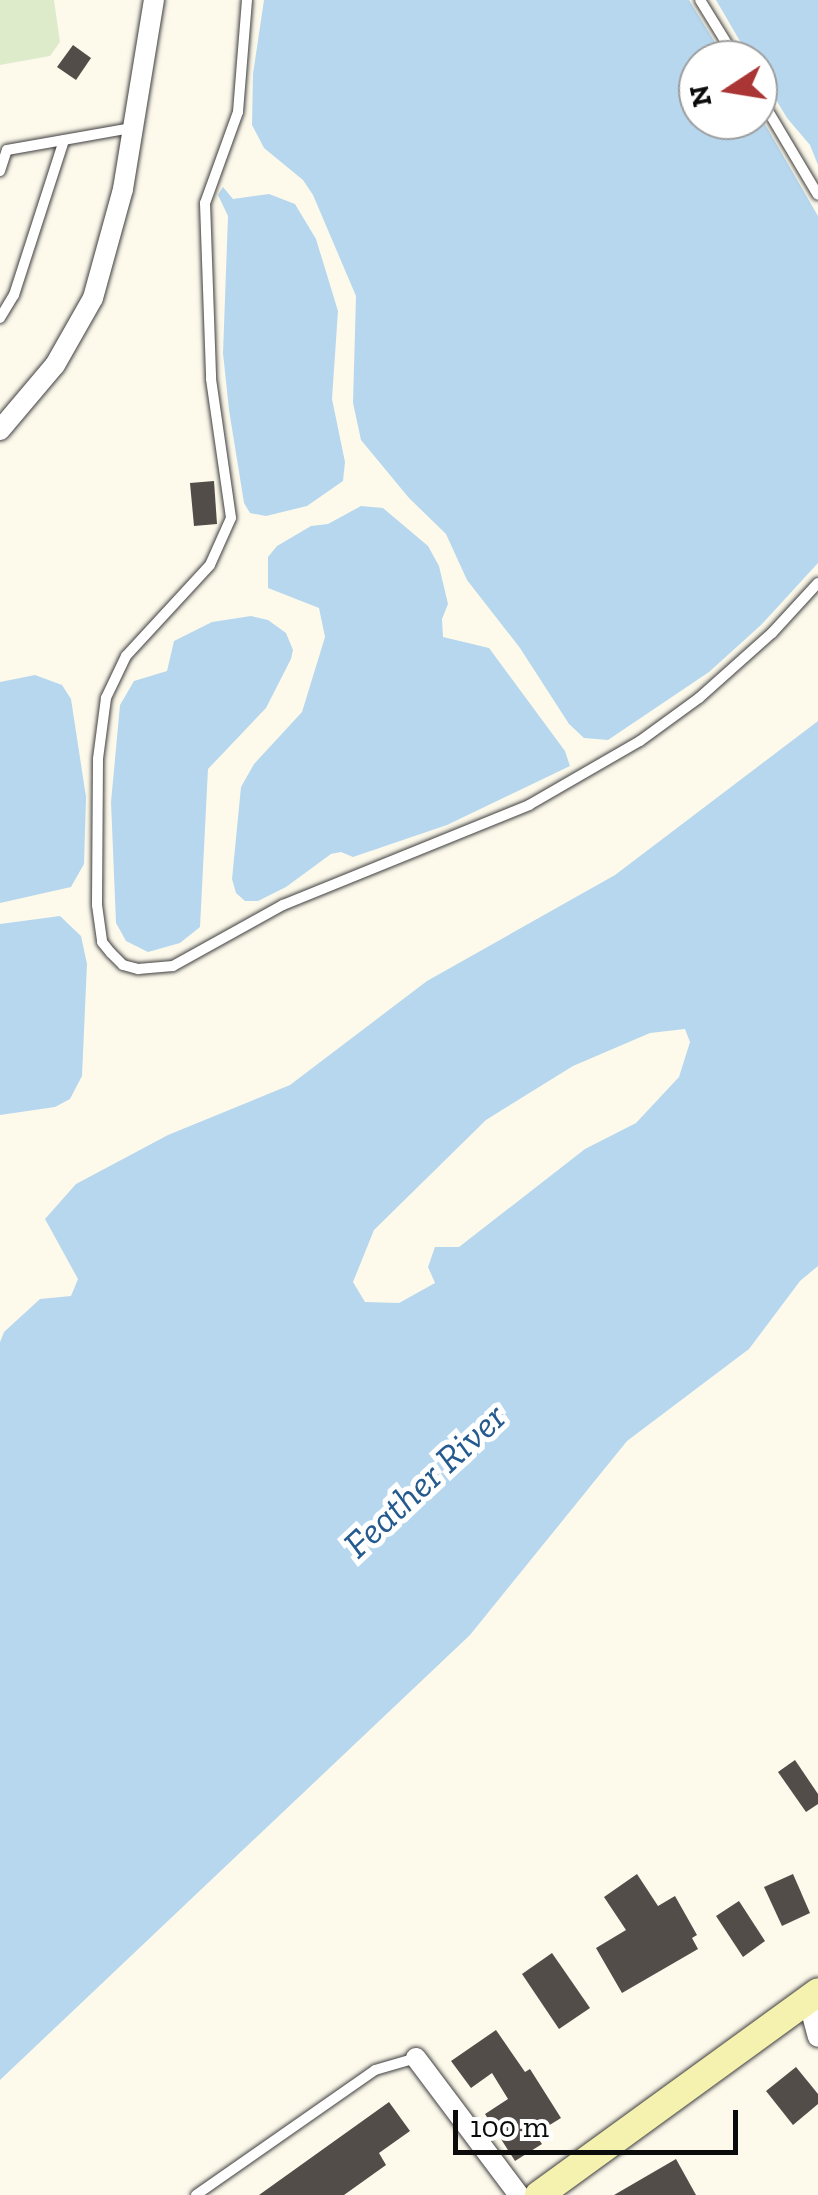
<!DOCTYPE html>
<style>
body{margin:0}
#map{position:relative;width:818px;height:2195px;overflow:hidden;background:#fdfaec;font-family:"Zilla Slab",serif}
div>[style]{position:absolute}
.pitch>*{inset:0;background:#deebcb}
.water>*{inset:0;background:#b7d7ee}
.building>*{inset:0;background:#534d49}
.roads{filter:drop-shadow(0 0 2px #3e3e3e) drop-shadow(0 0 2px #3e3e3e)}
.service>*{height:10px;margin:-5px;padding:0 5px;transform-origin:5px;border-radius:5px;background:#fff}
.minor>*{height:20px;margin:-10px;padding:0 10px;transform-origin:10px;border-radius:10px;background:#fff}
.secondary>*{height:28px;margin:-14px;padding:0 14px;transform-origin:14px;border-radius:14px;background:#f5f1af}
span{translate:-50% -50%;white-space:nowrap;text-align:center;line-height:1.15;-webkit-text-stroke:10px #fff;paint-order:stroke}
.water-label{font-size:38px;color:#245a8d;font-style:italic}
.north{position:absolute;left:678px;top:40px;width:100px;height:100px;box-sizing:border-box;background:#fff;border:2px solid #9d9d9d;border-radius:50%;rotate:258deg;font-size:28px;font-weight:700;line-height:40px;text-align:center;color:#0b0b0b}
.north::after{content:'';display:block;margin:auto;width:35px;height:45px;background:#aa3535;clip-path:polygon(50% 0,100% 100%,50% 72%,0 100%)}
.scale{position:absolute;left:453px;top:2110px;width:285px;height:45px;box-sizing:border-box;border:5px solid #0b0b0b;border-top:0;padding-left:12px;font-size:30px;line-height:35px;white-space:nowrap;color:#0b0b0b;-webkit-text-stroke:8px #fff;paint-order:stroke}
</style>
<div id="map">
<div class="pitch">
<i style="clip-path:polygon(0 0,54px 0,60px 42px,50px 56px,0 65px)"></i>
</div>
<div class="water">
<i style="clip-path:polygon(264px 0,689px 0,726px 60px,698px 60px,698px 120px,758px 120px,758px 112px,818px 216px,818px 563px,761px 625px,709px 672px,608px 740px,584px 738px,569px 724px,520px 648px,467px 580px,446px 534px,409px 498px,361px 440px,353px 403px,356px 296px,313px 195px,303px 180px,264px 148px,252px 125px,253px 74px)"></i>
<i style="clip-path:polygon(716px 0,818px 0,818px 165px,810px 145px,787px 118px,758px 70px,758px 60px,751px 60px)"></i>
<i style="clip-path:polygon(223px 187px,233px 199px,269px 194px,295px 204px,316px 239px,338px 311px,332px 399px,345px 462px,343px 481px,307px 506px,266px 516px,250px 513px,244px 503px,229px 410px,223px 353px,228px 216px,218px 195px)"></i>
<i style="clip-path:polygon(361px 506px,383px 508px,428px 546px,439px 566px,448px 604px,442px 619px,443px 637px,489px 648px,565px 751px,570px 766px,447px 825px,353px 857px,341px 852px,331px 854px,286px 887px,258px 901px,245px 901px,236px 893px,232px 879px,241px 787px,254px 764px,302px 712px,325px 637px,319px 608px,268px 588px,268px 557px,277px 546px,311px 526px,328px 524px)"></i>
<i style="clip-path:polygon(251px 616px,268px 620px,286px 633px,293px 650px,291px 659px,266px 708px,208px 769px,200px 927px,180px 943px,148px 952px,126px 941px,116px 923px,111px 802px,120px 705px,134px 681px,167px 671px,174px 641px,212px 622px)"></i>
<i style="clip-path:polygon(35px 675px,62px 685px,71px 699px,86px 797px,84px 864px,71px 887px,0 903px,0 682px)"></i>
<i style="clip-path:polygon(evenodd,818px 721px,818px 1266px,800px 1281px,749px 1349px,627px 1441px,470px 1635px,0 2080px,0 1342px,4px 1332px,40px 1299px,71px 1296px,78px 1279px,45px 1219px,76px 1184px,168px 1135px,290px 1085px,427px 981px,615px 875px,818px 721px,685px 1029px,690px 1042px,679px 1077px,636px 1123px,585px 1149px,459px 1247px,435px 1247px,428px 1267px,435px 1283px,399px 1303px,365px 1302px,353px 1282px,374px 1230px,486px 1120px,573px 1066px,650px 1033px,685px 1029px)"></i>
<i style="clip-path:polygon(60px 916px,81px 936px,87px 964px,82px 1076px,70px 1099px,55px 1107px,0 1115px,0 924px)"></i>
</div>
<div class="building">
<i style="clip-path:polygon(73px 45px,91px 58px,76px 80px,57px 67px)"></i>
<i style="clip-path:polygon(214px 481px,217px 524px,194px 526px,190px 483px)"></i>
<i style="clip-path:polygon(795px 1760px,818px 1794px,818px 1804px,806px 1812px,778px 1772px)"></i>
<i style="clip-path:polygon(637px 1874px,658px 1906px,675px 1896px,697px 1935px,692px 1938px,698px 1949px,622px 1993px,596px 1948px,626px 1930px,604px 1897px)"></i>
<i style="clip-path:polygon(793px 1874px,810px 1913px,782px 1926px,764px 1887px)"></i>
<i style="clip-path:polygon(739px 1901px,765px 1941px,743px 1957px,716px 1916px)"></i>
<i style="clip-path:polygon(552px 1953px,590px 2008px,559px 2029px,522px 1974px)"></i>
<i style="clip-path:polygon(496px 2030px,525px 2072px,530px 2069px,561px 2118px,535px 2134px,542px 2144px,515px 2161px,485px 2114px,508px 2099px,492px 2073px,471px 2088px,451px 2061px)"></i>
<i style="clip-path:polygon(796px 2067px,818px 2094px,818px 2104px,793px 2125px,766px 2091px)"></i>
<i style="clip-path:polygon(389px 2102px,410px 2131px,379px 2153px,386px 2165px,344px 2195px,259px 2195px)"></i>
<i style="clip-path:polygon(676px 2159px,696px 2195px,614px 2195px)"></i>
</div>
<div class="roads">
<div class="service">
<i style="left:247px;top:0;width:112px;rotate:94.6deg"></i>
<i style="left:238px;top:112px;width:97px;rotate:109.9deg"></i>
<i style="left:205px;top:203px;width:176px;rotate:88deg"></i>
<i style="left:211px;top:379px;width:140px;rotate:81.8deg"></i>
<i style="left:231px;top:518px;width:51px;rotate:114.1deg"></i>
<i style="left:210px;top:565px;width:124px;rotate:132.7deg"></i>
<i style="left:126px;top:656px;width:47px;rotate:115.5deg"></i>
<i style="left:106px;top:698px;width:62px;rotate:97.5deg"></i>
<i style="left:98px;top:759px;width:146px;rotate:90.4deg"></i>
<i style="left:97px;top:905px;width:37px;rotate:82deg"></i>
<i style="left:102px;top:942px;width:14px;rotate:51deg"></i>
<i style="left:111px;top:953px;width:17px;rotate:45deg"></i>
<i style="left:123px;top:965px;width:16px;rotate:15deg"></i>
<i style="left:138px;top:969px;width:35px;rotate:-5deg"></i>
<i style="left:173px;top:966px;width:126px;rotate:-29deg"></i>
<i style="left:283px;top:905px;width:266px;rotate:-22.1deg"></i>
<i style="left:529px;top:805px;width:128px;rotate:-30deg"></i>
<i style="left:640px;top:741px;width:73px;rotate:-36.1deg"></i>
<i style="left:699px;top:698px;width:98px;rotate:-41.7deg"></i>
<i style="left:772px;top:633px;width:68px;rotate:-47.4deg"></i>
<i style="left:700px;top:0;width:70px;rotate:58.3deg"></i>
<i style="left:758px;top:94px;width:117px;rotate:59.3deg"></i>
<i style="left:0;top:171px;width:22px;rotate:-72deg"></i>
<i style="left:7px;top:150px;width:127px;rotate:-10deg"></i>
<i style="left:0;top:318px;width:27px;rotate:-59deg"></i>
<i style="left:14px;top:295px;width:163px;rotate:-72.1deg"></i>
<i style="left:196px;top:2195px;width:218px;rotate:-34.9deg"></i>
<i style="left:375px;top:2070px;width:43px;rotate:-16.3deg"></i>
</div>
<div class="minor">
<i style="left:0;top:430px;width:85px;rotate:-49.8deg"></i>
<i style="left:55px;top:365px;width:77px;rotate:-60.4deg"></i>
<i style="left:93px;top:298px;width:113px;rotate:-74.6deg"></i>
<i style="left:123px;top:189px;width:192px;rotate:-80.7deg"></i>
<i style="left:808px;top:2000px;width:38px;rotate:75deg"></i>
<i style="left:416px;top:2058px;width:171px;rotate:53.1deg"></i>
</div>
<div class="secondary">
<i style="left:539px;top:2195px;width:345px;rotate:-36deg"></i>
</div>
</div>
<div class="water-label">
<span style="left:425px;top:1481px;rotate:-43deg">Feather River</span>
</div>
<div class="north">N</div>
<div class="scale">100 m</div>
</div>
